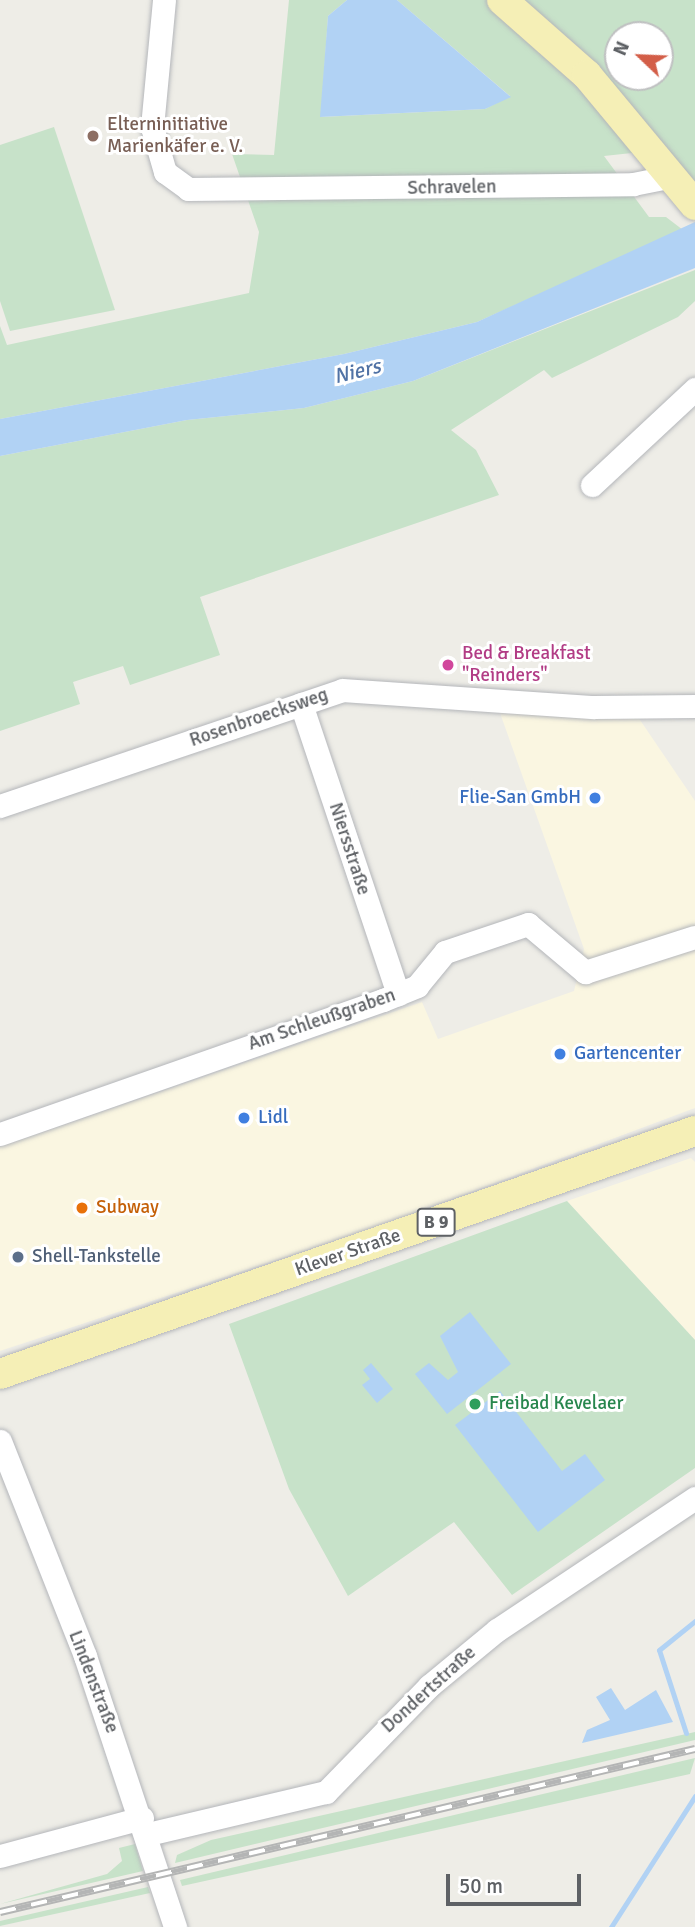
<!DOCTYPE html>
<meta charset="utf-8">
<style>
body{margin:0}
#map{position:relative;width:695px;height:1927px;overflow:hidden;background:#eeede7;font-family:Signika,sans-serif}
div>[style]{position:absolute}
.commercial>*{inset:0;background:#faf6e1}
.green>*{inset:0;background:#c7e2c9}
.water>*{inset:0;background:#b1d2f4}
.stream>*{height:5px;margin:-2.5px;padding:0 2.5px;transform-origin:2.5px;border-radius:2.5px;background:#b1d2f4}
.roads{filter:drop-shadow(0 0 2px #b4b6ba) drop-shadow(0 0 2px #b4b6ba)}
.minor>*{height:23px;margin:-11.5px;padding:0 11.5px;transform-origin:11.5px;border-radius:11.5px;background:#fff}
.major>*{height:30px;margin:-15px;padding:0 15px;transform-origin:15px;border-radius:15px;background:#f5efb6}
.rail>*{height:8px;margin-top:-4px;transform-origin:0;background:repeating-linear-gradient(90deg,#fff 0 16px,#b4b5b5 0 32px);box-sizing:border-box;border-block:2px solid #b4b5b5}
.dots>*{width:19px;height:19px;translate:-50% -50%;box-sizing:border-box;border:4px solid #fff;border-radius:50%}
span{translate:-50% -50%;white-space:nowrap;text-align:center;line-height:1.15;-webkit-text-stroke:6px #fff;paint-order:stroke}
.shield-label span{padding:2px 5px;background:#fff;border:2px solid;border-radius:5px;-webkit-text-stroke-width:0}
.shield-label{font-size:18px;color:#5e6165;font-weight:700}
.education-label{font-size:19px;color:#785e54}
.left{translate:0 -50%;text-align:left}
.street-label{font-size:19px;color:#5e6165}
.hotel-label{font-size:19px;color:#b23c85}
.shop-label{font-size:19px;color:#366cbe}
.right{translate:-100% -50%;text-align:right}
.food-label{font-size:19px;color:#c56008}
.service-label{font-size:19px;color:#4e5e75}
.leisure-label{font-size:19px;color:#27864d}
.water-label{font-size:21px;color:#5072a5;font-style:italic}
.north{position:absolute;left:604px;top:21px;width:70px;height:70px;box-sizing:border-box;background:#fff;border:2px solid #bfc0c1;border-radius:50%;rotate:293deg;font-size:19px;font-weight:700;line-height:28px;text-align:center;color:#5e6165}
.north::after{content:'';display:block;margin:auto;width:24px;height:32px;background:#d35e48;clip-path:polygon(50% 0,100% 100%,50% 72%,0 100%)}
.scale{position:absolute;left:446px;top:1874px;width:135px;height:32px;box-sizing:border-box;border:4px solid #5e6165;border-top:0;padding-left:9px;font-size:21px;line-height:24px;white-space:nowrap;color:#5e6165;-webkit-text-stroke:5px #fff;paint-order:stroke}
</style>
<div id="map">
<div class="commercial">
<i style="clip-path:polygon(500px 713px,638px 717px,695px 801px,695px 1108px,382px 1225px,0 1351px,0 1147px,422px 1002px,438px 1039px,574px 991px,584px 949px)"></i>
<i style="clip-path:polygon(691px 1158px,695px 1162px,695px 1340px,567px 1201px)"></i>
</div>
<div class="green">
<i style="clip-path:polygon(evenodd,289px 0,347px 0,328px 16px,321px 117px,485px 109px,510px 96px,397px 0,695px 0,695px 186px,641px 152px,604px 156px,649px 217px,666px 217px,683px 230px,477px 322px,344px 354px,0 419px,0 326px,7px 345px,249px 293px,259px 232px,232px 154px,274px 155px,289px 0,618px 35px,660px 35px,660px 77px,618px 77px,618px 35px)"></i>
<i style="clip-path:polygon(54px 127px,115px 310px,10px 331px,0 301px,0 145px)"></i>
<i style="clip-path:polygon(695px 270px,695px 301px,678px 317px,552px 378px,544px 370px,451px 430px,476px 450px,499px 495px,200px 597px,220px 655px,130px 685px,123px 666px,73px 682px,80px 704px,0 731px,0 456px,187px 420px,304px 408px,413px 381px)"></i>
<i style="clip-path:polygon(567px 1201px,695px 1340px,695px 1468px,512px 1595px,454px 1522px,348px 1596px,289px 1489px,229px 1324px)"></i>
<i style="clip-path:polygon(695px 1732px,695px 1740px,175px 1863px,177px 1855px,211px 1840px)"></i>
<i style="clip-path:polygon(695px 1758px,690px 1774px,182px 1886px,180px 1880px)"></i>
<i style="clip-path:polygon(135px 1844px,143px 1871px,0 1904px,107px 1874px,122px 1861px,119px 1848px)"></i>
<i style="clip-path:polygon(148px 1887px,150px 1893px,0 1926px,0 1921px)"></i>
</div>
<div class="water">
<i style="clip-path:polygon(347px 0,397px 0,511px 97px,485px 109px,320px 117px,328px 16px)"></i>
<i style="clip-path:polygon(695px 222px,695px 268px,413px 381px,304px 408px,187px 420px,0 456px,0 419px,344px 354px,477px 322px)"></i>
<i style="clip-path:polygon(470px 1312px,511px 1364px,447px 1414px,415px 1374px,429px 1363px,448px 1380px,458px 1372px,440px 1336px)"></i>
<i style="clip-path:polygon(371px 1363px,393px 1389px,377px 1403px,362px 1385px,370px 1379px,363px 1370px)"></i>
<i style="clip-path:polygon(500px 1391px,562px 1471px,585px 1454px,605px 1480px,538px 1532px,455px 1425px)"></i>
<i style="clip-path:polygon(611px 1688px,625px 1710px,656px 1690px,673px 1722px,582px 1743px,587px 1730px,610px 1720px,596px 1697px)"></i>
</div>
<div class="stream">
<i style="left:686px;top:1733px;width:87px;rotate:-108deg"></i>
<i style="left:659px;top:1650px;width:46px;rotate:-38.9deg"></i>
<i style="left:611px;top:1927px;width:156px;rotate:-57.3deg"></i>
</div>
<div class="roads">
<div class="minor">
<i style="left:164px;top:0;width:128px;rotate:95.4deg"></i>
<i style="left:152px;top:127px;width:47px;rotate:73.9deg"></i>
<i style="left:165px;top:172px;width:29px;rotate:36deg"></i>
<i style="left:188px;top:189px;width:445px;rotate:-0.6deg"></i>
<i style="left:633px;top:184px;width:41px;rotate:-11.3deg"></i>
<i style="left:592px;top:485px;width:141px;rotate:-43deg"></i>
<i style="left:301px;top:704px;width:306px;rotate:71.5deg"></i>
<i style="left:0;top:806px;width:361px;rotate:-18.7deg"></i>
<i style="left:342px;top:690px;width:253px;rotate:3.9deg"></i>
<i style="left:594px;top:707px;width:101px;rotate:-0.6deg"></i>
<i style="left:0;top:1134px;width:406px;rotate:-19.3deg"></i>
<i style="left:383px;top:1000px;width:37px;rotate:-22deg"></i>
<i style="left:417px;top:986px;width:44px;rotate:-50.5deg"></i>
<i style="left:445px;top:952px;width:88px;rotate:-18.6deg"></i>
<i style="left:528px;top:924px;width:75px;rotate:40.1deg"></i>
<i style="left:585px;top:972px;width:115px;rotate:-17.7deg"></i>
<i style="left:0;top:1441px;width:231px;rotate:68.4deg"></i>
<i style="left:85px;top:1656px;width:286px;rotate:71.6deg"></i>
<i style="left:148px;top:1834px;width:183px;rotate:-13.3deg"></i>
<i style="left:326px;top:1792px;width:148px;rotate:-45.8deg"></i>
<i style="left:429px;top:1686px;width:88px;rotate:-39.5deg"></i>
<i style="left:497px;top:1630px;width:238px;rotate:-33.7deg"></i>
<i style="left:0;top:1856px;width:147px;rotate:-15deg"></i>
</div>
<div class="major">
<i style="left:502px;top:0;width:113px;rotate:41.4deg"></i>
<i style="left:587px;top:75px;width:169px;rotate:50.3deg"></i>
<i style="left:0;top:1374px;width:736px;rotate:-19.27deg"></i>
</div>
</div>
<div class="rail">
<i style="left:0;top:1912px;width:714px;rotate:-13.2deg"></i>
</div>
<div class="dots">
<i style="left:93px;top:136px;background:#8d6e63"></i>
<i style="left:448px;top:665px;background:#d1479c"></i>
<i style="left:595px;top:798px;background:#3f7fe0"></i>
<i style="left:560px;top:1054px;background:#3f7fe0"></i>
<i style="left:244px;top:1118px;background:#3f7fe0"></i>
<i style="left:82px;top:1208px;background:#e8710a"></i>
<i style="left:18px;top:1257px;background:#5c6f8a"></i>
<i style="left:475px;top:1404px;background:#2e9e5b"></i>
</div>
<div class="shield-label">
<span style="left:436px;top:1222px">B 9</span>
</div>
<div class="education-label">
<span class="left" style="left:107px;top:136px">Elterninitiative<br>Marienkäfer e. V.</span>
</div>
<div class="street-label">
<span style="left:452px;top:188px;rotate:-1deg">Schravelen</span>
<span style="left:259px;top:718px;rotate:-19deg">Rosenbroecksweg</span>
<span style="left:349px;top:849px;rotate:72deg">Niersstraße</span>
<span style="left:322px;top:1020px;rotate:-19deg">Am Schleußgraben</span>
<span style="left:348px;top:1253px;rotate:-19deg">Klever Straße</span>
<span style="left:93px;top:1682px;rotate:69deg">Lindenstraße</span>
<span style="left:429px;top:1690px;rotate:-42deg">Dondertstraße</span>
</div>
<div class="hotel-label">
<span class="left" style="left:462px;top:665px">Bed &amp; Breakfast<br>"Reinders"</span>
</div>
<div class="shop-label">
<span class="right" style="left:581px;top:798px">Flie-San GmbH</span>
<span class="left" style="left:574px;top:1054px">Gartencenter</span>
<span class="left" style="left:258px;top:1118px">Lidl</span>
</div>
<div class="food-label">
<span class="left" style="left:96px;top:1208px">Subway</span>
</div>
<div class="service-label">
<span class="left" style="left:32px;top:1257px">Shell-Tankstelle</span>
</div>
<div class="leisure-label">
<span class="left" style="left:489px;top:1404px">Freibad Kevelaer</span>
</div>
<div class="water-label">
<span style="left:357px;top:371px;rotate:-14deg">Niers</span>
</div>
<div class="north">N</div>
<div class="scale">50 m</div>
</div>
